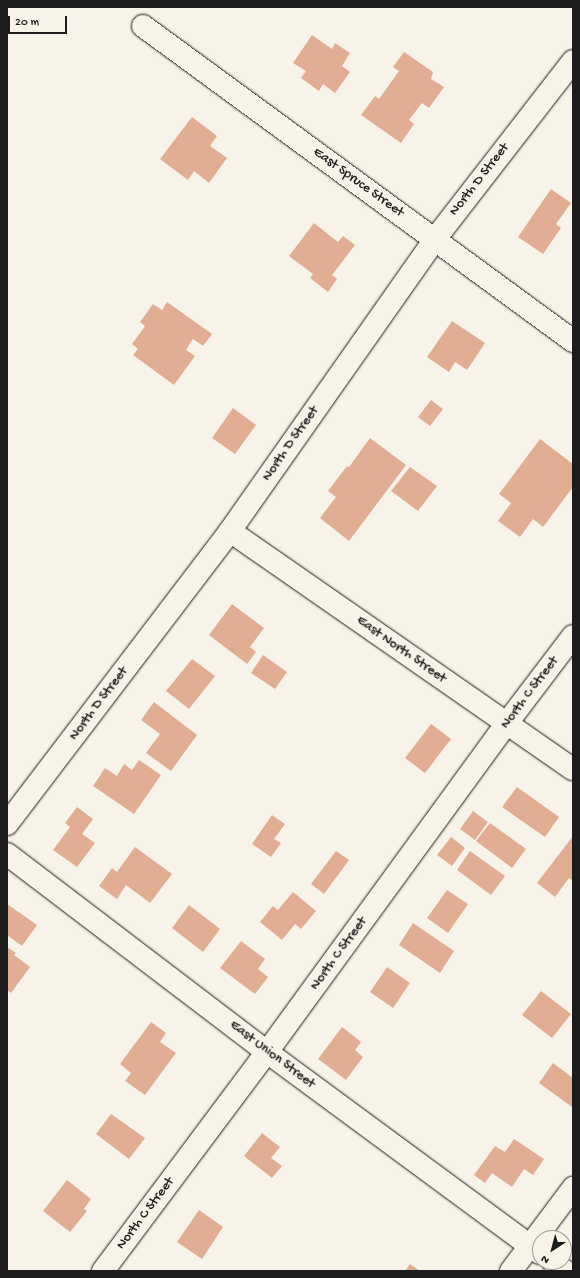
<!DOCTYPE html>
<style>
body{margin:0}
#map{position:relative;width:580px;height:1278px;overflow:hidden;background:#f7f3e8;font-family:"Gochi Hand",sans-serif}
div>[style]{position:absolute}
.building>*{inset:0;background:#e1ae94}
.roads{filter:drop-shadow(0 0 1px #1c1c1c) drop-shadow(0 0 1px #1c1c1c)}
.minor>*{height:22px;margin:-11px;padding:0 11px;transform-origin:11px;border-radius:11px;background:#f7f3e8}
span{translate:-50% -50%;white-space:nowrap;text-align:center;line-height:1.15;-webkit-text-stroke:3px #f7f3e8;paint-order:stroke}
.street-label{font-size:14px;color:#1c1c1c}
.frame{position:absolute;inset:0;border:8px solid #1c1c1c;pointer-events:none}
.north{position:absolute;left:532px;top:1230px;width:40px;height:40px;box-sizing:border-box;background:#f7f3e8;border:1px solid #9f9d96;border-radius:50%;rotate:216deg;font-size:11px;font-weight:700;line-height:16px;text-align:center;color:#1c1c1c}
.north::after{content:'';display:block;margin:auto;width:14px;height:18px;background:#1c1c1c;clip-path:polygon(50% 0,100% 100%,50% 72%,0 100%)}
.scale{position:absolute;left:8px;top:16px;width:59px;height:18px;box-sizing:border-box;border:2px solid #1c1c1c;border-top:0;padding-left:5px;font-size:12px;line-height:14px;white-space:nowrap;color:#1c1c1c;-webkit-text-stroke:3px #f7f3e8;paint-order:stroke}
</style>
<div id="map">
<div class="building">
<i style="clip-path:polygon(312px 35px,332px 49px,335px 43px,350px 53px,342px 66px,350px 72px,335px 93px,323px 84px,319px 91px,301px 78px,306px 71px,293px 63px)"></i>
<i style="clip-path:polygon(404px 52px,433px 72px,431px 79px,444px 87px,429px 108px,422px 103px,409px 120px,414px 124px,401px 143px,361px 115px,375px 96px,379px 99px,399px 71px,393px 67px)"></i>
<i style="clip-path:polygon(192px 117px,217px 136px,210px 146px,227px 158px,209px 183px,194px 171px,188px 180px,160px 159px)"></i>
<i style="clip-path:polygon(551px 189px,571px 203px,556px 224px,561px 228px,543px 254px,518px 237px)"></i>
<i style="clip-path:polygon(314px 223px,338px 242px,343px 236px,355px 245px,332px 275px,337px 279px,328px 292px,310px 278px,313px 274px,289px 256px)"></i>
<i style="clip-path:polygon(167px 302px,212px 334px,203px 346px,193px 339px,186px 350px,195px 356px,174px 385px,133px 355px,138px 349px,132px 344px,145px 326px,140px 322px,153px 304px,162px 310px)"></i>
<i style="clip-path:polygon(452px 321px,485px 343px,467px 370px,455px 362px,449px 372px,427px 357px)"></i>
<i style="clip-path:polygon(431px 400px,443px 409px,430px 426px,418px 417px)"></i>
<i style="clip-path:polygon(233px 408px,256px 425px,235px 454px,212px 438px)"></i>
<i style="clip-path:polygon(370px 438px,406px 465px,349px 541px,320px 518px,336px 497px,328px 491px,347px 466px,349px 467px)"></i>
<i style="clip-path:polygon(540px 439px,573px 464px,573px 487px,543px 527px,533px 519px,520px 537px,498px 521px,511px 503px,499px 494px)"></i>
<i style="clip-path:polygon(410px 467px,437px 486px,418px 511px,391px 491px)"></i>
<i style="clip-path:polygon(232px 604px,264px 628px,250px 647px,256px 652px,247px 664px,209px 635px)"></i>
<i style="clip-path:polygon(263px 655px,287px 672px,275px 689px,251px 673px)"></i>
<i style="clip-path:polygon(192px 659px,215px 676px,189px 709px,166px 691px)"></i>
<i style="clip-path:polygon(154px 702px,197px 735px,171px 771px,146px 753px,160px 734px,141px 720px)"></i>
<i style="clip-path:polygon(431px 724px,451px 739px,425px 773px,405px 758px)"></i>
<i style="clip-path:polygon(139px 760px,161px 775px,134px 814px,93px 786px,105px 768px,117px 776px,124px 764px,132px 770px)"></i>
<i style="clip-path:polygon(517px 787px,559px 817px,545px 837px,502px 807px)"></i>
<i style="clip-path:polygon(77px 807px,93px 819px,82px 834px,95px 843px,77px 867px,53px 850px,70px 827px,65px 823px)"></i>
<i style="clip-path:polygon(473px 811px,488px 822px,475px 840px,460px 829px)"></i>
<i style="clip-path:polygon(272px 815px,285px 824px,274px 839px,281px 843px,271px 857px,252px 844px)"></i>
<i style="clip-path:polygon(490px 823px,526px 849px,512px 868px,476px 841px)"></i>
<i style="clip-path:polygon(573px 836px,573px 881px,569px 878px,555px 897px,537px 883px)"></i>
<i style="clip-path:polygon(451px 837px,465px 848px,452px 866px,437px 855px)"></i>
<i style="clip-path:polygon(135px 847px,172px 874px,150px 903px,126px 885px,117px 899px,99px 886px,112px 868px,117px 872px)"></i>
<i style="clip-path:polygon(336px 851px,349px 860px,324px 894px,311px 884px)"></i>
<i style="clip-path:polygon(470px 851px,505px 876px,491px 895px,457px 870px)"></i>
<i style="clip-path:polygon(447px 890px,468px 904px,448px 933px,427px 918px)"></i>
<i style="clip-path:polygon(293px 892px,316px 911px,301px 929px,295px 924px,282px 940px,260px 922px,273px 906px,278px 910px)"></i>
<i style="clip-path:polygon(7px 904px,37px 925px,22px 946px,7px 935px)"></i>
<i style="clip-path:polygon(189px 905px,220px 929px,203px 952px,172px 928px)"></i>
<i style="clip-path:polygon(413px 923px,454px 951px,440px 973px,399px 945px)"></i>
<i style="clip-path:polygon(241px 941px,265px 959px,258px 969px,268px 977px,255px 994px,220px 968px)"></i>
<i style="clip-path:polygon(7px 947px,16px 953px,14px 955px,30px 967px,11px 993px,7px 990px)"></i>
<i style="clip-path:polygon(387px 967px,410px 983px,393px 1008px,370px 992px)"></i>
<i style="clip-path:polygon(541px 991px,571px 1014px,552px 1038px,522px 1015px)"></i>
<i style="clip-path:polygon(151px 1022px,166px 1033px,160px 1042px,176px 1053px,145px 1095px,125px 1081px,131px 1073px,120px 1064px)"></i>
<i style="clip-path:polygon(342px 1027px,361px 1042px,355px 1050px,363px 1057px,346px 1080px,318px 1059px)"></i>
<i style="clip-path:polygon(553px 1063px,573px 1078px,572px 1107px,539px 1083px)"></i>
<i style="clip-path:polygon(111px 1114px,145px 1138px,129px 1159px,96px 1134px)"></i>
<i style="clip-path:polygon(262px 1133px,280px 1147px,271px 1158px,282px 1166px,272px 1178px,244px 1156px)"></i>
<i style="clip-path:polygon(514px 1139px,544px 1159px,533px 1175px,524px 1169px,512px 1187px,492px 1173px,485px 1183px,474px 1175px,495px 1146px,505px 1152px)"></i>
<i style="clip-path:polygon(67px 1180px,91px 1199px,84px 1209px,87px 1211px,70px 1232px,43px 1211px)"></i>
<i style="clip-path:polygon(199px 1210px,223px 1227px,202px 1259px,177px 1242px)"></i>
<i style="clip-path:polygon(410px 1264px,420px 1271px,405px 1271px)"></i>
</div>
<div class="roads">
<div class="minor">
<i style="left:143px;top:26px;width:533px;rotate:36.22deg"></i>
<i style="left:230px;top:531px;width:417px;rotate:34.8deg"></i>
<i style="left:7px;top:824px;width:368px;rotate:-52.7deg"></i>
<i style="left:230px;top:531px;width:357px;rotate:-54.9deg"></i>
<i style="left:435px;top:239px;width:225px;rotate:-52.2deg"></i>
<i style="left:7px;top:854px;width:327px;rotate:37.3deg"></i>
<i style="left:267px;top:1052px;width:339px;rotate:36.4deg"></i>
<i style="left:553px;top:1262px;width:15px;rotate:37deg"></i>
<i style="left:103px;top:1271px;width:274px;rotate:-53.2deg"></i>
<i style="left:267px;top:1052px;width:407px;rotate:-53.9deg"></i>
<i style="left:507px;top:723px;width:109px;rotate:-52.8deg"></i>
<i style="left:511px;top:1271px;width:104px;rotate:-53.2deg"></i>
</div>
</div>
<div class="street-label">
<span style="left:480px;top:180px;rotate:-52deg">North D Street</span>
<span style="left:358px;top:183px;rotate:36deg">East Spruce Street</span>
<span style="left:291px;top:444px;rotate:-55deg">North D Street</span>
<span style="left:401px;top:650px;rotate:35deg">East North Street</span>
<span style="left:530px;top:693px;rotate:-53deg">North C Street</span>
<span style="left:99px;top:704px;rotate:-53deg">North D Street</span>
<span style="left:339px;top:954px;rotate:-54deg">North C Street</span>
<span style="left:272px;top:1055px;rotate:37deg">East Union Street</span>
<span style="left:146px;top:1214px;rotate:-53deg">North C Street</span>
</div>
<div class="frame"></div>
<div class="north">N</div>
<div class="scale">20 m</div>
</div>
